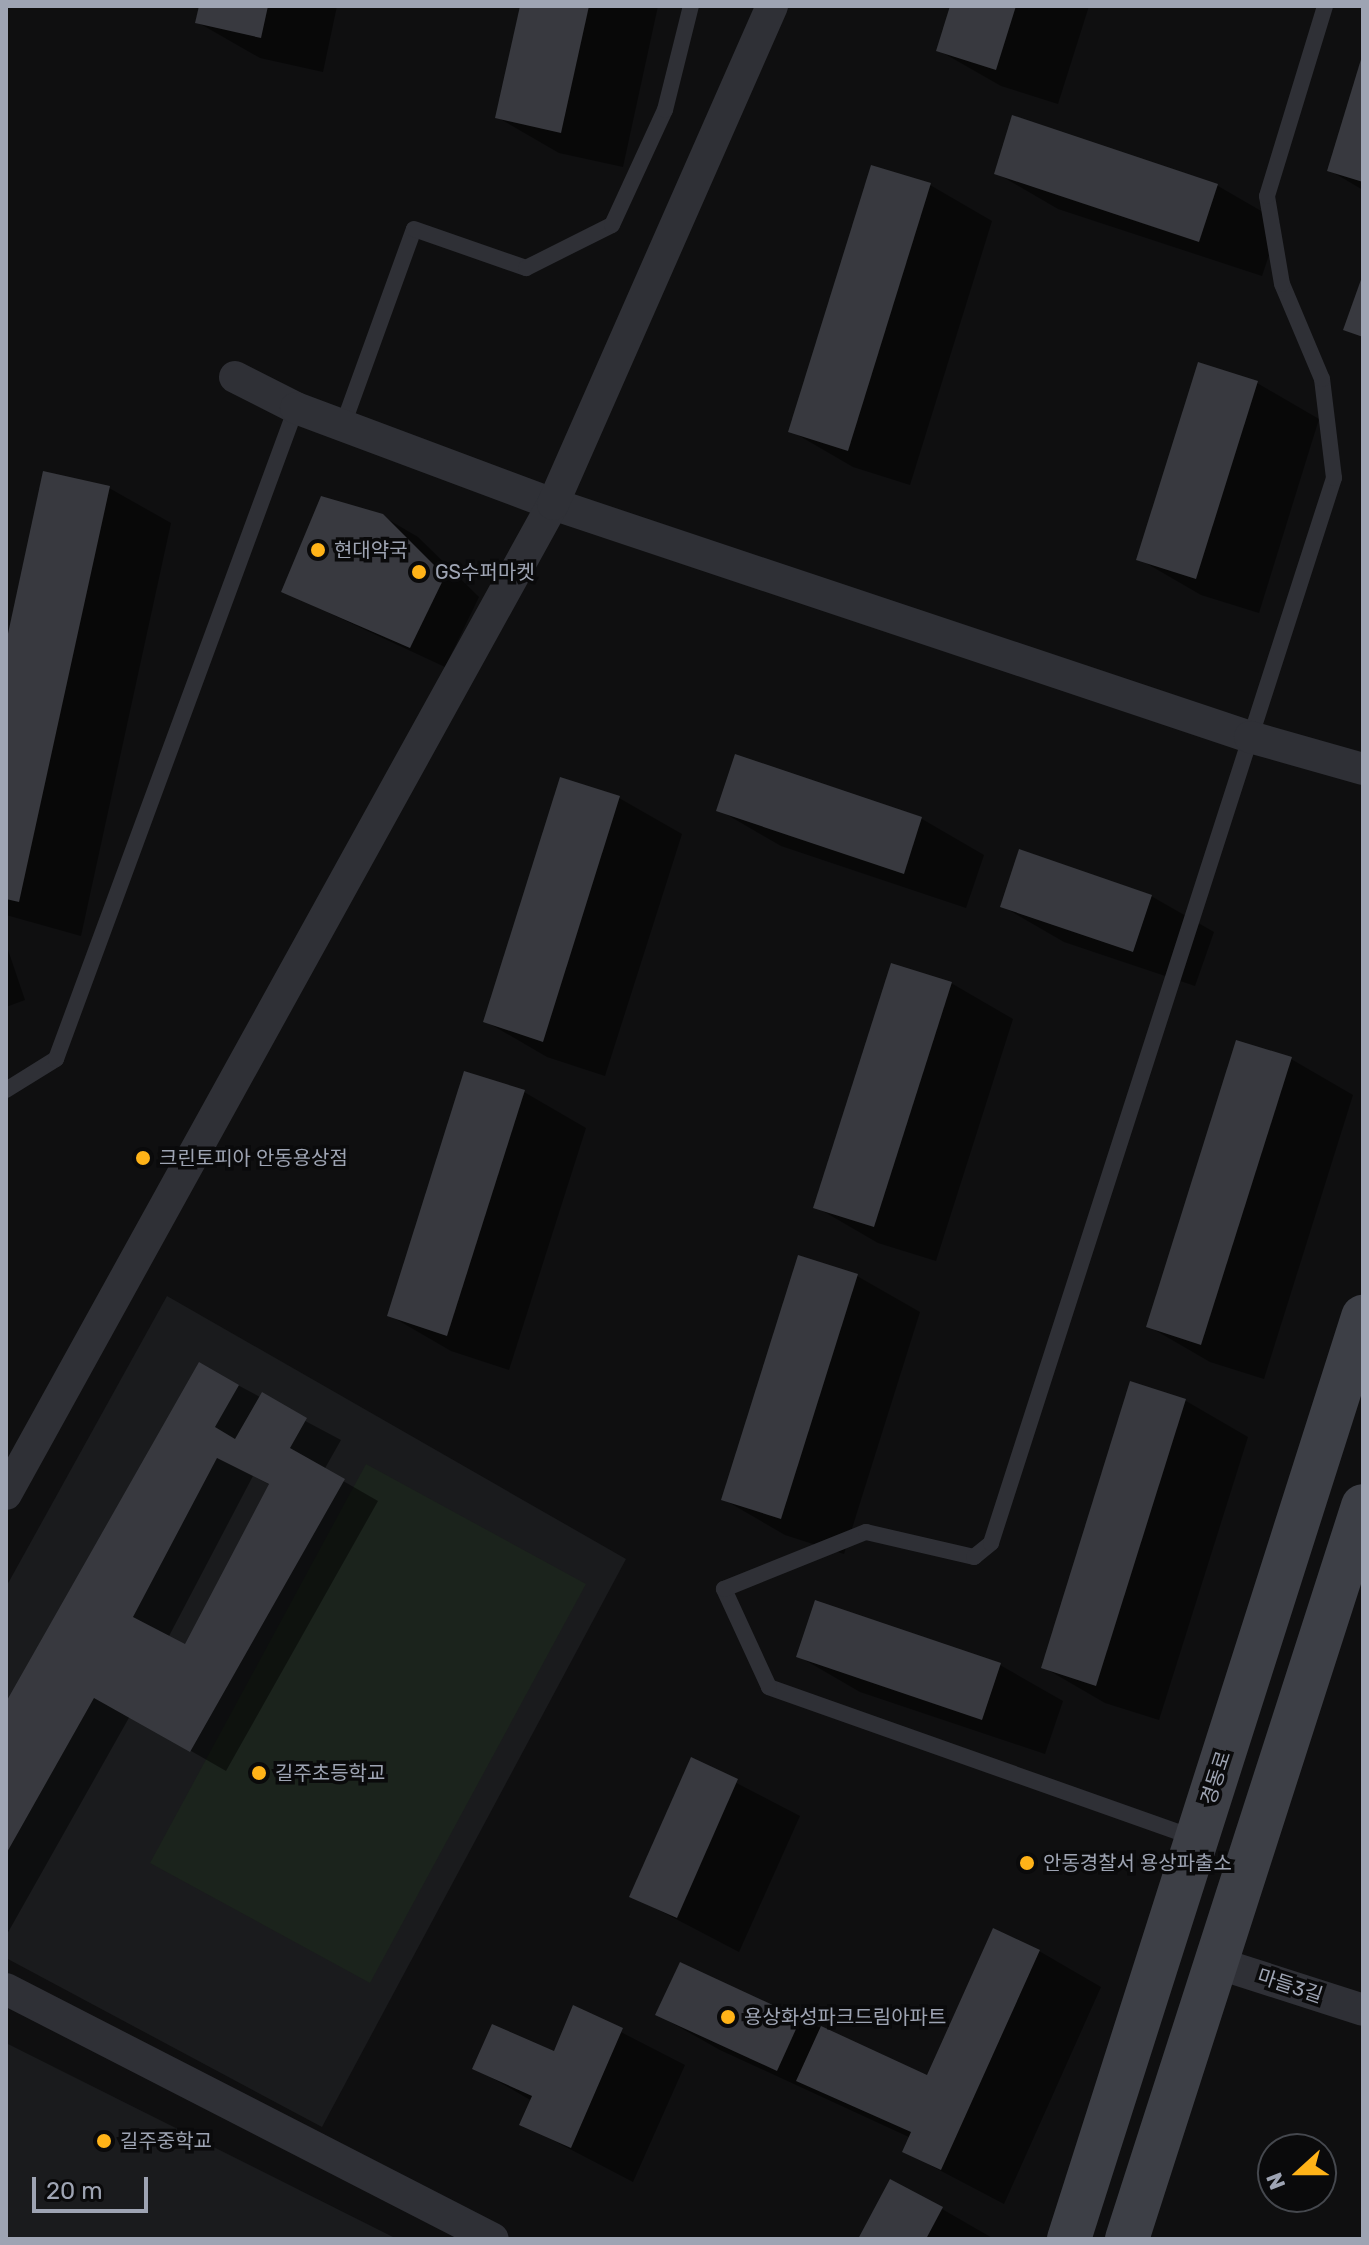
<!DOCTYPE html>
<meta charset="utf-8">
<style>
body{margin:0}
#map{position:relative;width:1369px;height:2245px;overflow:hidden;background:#0f0f10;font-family:Rubik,"Noto Sans KR",sans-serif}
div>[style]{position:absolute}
.built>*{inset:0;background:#1a1b1d}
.green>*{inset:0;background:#1b231c}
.shadow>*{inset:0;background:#0007}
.building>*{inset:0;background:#38393f}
.lane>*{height:16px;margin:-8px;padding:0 8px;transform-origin:8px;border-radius:8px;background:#2f3036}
.street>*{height:32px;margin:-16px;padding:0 16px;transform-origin:16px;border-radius:16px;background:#2f3036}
.secondary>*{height:44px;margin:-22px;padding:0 22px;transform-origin:22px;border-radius:22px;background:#3d3f46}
.dots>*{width:22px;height:22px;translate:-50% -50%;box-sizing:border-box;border:4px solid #0a0a0b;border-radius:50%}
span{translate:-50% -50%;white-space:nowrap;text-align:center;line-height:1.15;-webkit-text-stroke:7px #0a0a0b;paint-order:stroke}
.poi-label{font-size:20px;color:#9ea4b3}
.left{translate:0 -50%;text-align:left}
.street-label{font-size:20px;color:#9ea4b3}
.frame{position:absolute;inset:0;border:8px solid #9ea4b3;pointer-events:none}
.north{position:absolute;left:1257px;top:2133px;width:80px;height:80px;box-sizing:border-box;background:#0a0a0b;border:2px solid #45484e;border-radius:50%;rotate:249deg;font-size:22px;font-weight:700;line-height:32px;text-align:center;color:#9ea4b3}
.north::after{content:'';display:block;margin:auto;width:28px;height:36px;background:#ffb318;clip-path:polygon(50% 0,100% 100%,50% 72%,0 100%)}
.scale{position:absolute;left:32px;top:2177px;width:116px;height:36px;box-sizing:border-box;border:4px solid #9ea4b3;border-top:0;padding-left:10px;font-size:24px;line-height:28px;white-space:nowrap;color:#9ea4b3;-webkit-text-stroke:6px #0a0a0b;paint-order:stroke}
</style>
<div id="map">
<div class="built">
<i style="clip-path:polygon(167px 1296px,626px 1559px,322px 2127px,6px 1958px,6px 1587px)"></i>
<i style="clip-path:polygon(6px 2043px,397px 2239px,6px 2239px)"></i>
</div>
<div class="green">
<i style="clip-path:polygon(366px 1464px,586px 1584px,370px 1983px,150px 1863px)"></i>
</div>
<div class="shadow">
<i style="clip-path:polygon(201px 6px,337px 6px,323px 72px,260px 58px,197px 22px)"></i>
<i style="clip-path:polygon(522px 6px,658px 6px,623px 167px,559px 153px,497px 117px)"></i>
<i style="clip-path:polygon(952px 6px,1089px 6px,1058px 104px,1001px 86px,938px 50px)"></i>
<i style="clip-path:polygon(1363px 60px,1363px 190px,1329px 170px)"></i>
<i style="clip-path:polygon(1014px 118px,1218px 186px,1280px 222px,1262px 276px,1058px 209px,996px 173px)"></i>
<i style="clip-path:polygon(930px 185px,992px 221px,910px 485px,853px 467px,791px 431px)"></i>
<i style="clip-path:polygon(1257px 383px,1319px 419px,1259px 613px,1201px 595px,1139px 559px)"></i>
<i style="clip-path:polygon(109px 488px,171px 523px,81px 936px,6px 915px,6px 652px)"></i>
<i style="clip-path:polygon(382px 516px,418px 537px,479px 597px,445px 667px,284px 592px)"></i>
<i style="clip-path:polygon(737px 757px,922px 819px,984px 855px,966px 908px,781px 846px,719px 810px)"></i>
<i style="clip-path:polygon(561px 780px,619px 798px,682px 834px,605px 1076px,547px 1057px,485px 1021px)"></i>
<i style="clip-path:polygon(1151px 896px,1214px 932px,1195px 986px,1064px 942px,1002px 906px)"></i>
<i style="clip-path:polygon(6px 944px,25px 1000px,6px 1007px)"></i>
<i style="clip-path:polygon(951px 983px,1013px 1019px,936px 1261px,878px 1243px,816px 1207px)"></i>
<i style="clip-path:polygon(1291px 1059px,1353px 1095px,1264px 1379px,1210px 1362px,1148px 1326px)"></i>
<i style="clip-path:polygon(524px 1092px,586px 1128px,509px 1370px,451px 1351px,389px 1315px)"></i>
<i style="clip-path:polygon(800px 1257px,857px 1276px,920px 1312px,844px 1554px,785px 1535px,723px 1499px)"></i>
<i style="clip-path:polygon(evenodd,200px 1365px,341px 1440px,324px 1470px,378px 1501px,226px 1771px,130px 1716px,6px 1936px,6px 1706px,200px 1365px,253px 1476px,270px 1485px,186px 1647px,168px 1638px,253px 1476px)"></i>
<i style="clip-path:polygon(1132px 1383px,1186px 1401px,1248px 1437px,1159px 1720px,1105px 1703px,1043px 1667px)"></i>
<i style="clip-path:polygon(816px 1603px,1000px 1665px,1063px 1701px,1045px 1754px,860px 1692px,798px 1656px)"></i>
<i style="clip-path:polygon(692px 1760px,800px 1816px,739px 1952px,632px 1896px)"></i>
<i style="clip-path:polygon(1039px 1951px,1101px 1987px,1004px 2204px,905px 2152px,911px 2138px,720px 2050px,658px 2015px,681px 1964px,928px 2077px)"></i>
<i style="clip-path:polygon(574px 2008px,685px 2065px,633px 2182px,522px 2124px,532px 2101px,475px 2068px,555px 2053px)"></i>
<i style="clip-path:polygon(942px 2209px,994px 2239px,861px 2239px)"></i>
</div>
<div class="building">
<i style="clip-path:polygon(199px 6px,268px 6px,261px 38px,195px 23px)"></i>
<i style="clip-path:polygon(520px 6px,589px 6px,561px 133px,495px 118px)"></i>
<i style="clip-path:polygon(950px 6px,1016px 6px,996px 70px,936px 51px)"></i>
<i style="clip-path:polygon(1362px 56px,1363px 56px,1363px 182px,1327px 171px)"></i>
<i style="clip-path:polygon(1012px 115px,1218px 184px,1199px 242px,994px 174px)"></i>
<i style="clip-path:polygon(871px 165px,931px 183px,848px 451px,788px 432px)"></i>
<i style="clip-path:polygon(1363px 274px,1363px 337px,1343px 330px)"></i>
<i style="clip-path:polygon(1198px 362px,1258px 381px,1196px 579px,1136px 560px)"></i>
<i style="clip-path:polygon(43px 471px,110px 486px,19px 902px,6px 899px,6px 643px)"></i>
<i style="clip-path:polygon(321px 496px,383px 514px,445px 576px,410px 648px,281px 592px)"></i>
<i style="clip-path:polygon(735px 754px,922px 817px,904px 874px,716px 811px)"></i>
<i style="clip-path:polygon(560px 777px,620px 796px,543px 1042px,483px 1022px)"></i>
<i style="clip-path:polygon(1019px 849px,1152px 895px,1133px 952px,1000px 907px)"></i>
<i style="clip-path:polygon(891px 963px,952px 982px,874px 1227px,813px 1208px)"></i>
<i style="clip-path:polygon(1236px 1040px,1292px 1057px,1201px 1345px,1146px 1327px)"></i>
<i style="clip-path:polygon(464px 1071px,525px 1090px,447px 1336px,387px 1316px)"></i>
<i style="clip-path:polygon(798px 1255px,858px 1274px,781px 1519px,721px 1500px)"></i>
<i style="clip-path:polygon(evenodd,199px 1362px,239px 1385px,215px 1427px,235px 1439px,262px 1392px,307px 1418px,290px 1448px,345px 1479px,190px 1752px,94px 1698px,6px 1854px,6px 1702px,199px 1362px,217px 1458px,269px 1484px,185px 1644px,133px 1617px,217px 1458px)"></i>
<i style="clip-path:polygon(1130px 1381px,1186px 1399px,1096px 1686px,1041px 1668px)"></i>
<i style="clip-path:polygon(815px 1600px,1001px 1663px,982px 1720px,796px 1657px)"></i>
<i style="clip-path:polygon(691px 1757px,738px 1779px,677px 1918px,629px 1897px)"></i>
<i style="clip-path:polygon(993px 1928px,1040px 1950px,941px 2170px,902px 2152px,911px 2132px,796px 2081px,821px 2026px,927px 2075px)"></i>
<i style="clip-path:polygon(680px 1962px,801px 2018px,777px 2071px,655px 2015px)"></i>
<i style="clip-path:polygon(573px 2005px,623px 2028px,571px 2148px,519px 2125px,532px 2096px,472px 2069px,492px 2024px,554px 2051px)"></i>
<i style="clip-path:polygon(890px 2179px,943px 2207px,926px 2239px,858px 2239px)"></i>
</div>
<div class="lane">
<i style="left:343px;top:425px;width:208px;rotate:-70.1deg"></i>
<i style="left:414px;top:229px;width:119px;rotate:19.2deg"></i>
<i style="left:526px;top:268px;width:96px;rotate:-26.6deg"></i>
<i style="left:612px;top:225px;width:127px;rotate:-65.3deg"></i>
<i style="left:665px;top:110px;width:107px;rotate:-76deg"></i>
<i style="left:6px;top:1090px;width:59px;rotate:-31.8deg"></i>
<i style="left:56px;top:1059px;width:694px;rotate:-69.76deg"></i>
<i style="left:1195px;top:1838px;width:452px;rotate:-160.5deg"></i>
<i style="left:769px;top:1687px;width:108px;rotate:-114.7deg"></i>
<i style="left:724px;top:1589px;width:153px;rotate:-21.9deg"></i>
<i style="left:866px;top:1532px;width:111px;rotate:13deg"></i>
<i style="left:974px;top:1557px;width:22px;rotate:-39deg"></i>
<i style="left:991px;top:1543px;width:1119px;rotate:-72.15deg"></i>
<i style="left:1334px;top:478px;width:100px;rotate:-96.9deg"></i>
<i style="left:1322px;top:379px;width:103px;rotate:-112.8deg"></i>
<i style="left:1282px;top:284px;width:89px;rotate:-99.7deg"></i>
<i style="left:1267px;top:196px;width:199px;rotate:-73deg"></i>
</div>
<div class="street">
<i style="left:235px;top:377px;width:68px;rotate:26.9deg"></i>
<i style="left:296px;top:408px;width:274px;rotate:20.5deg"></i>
<i style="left:553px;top:504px;width:735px;rotate:18.48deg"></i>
<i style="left:1250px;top:737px;width:117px;rotate:15.8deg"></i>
<i style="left:6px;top:1494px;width:1131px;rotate:-61.08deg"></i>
<i style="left:553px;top:504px;width:544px;rotate:-66.26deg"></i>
<i style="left:1217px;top:1963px;width:153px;rotate:17.8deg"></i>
<i style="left:6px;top:1989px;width:547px;rotate:27.17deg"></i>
</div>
<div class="secondary">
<i style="left:1069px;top:2239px;width:968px;rotate:-72.31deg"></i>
<i style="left:1127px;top:2239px;width:770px;rotate:-72.15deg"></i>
</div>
<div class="dots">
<i style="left:318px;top:550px;background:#ffb318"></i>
<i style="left:419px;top:572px;background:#ffb318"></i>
<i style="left:143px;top:1158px;background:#ffb318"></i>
<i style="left:259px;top:1773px;background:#ffb318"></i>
<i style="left:1027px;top:1863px;background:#ffb318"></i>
<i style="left:728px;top:2017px;background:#ffb318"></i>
<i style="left:104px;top:2141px;background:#ffb318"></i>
</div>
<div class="poi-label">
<span class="left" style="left:334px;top:550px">현대약국</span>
<span class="left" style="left:435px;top:572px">GS수퍼마켓</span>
<span class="left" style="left:159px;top:1158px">크린토피아 안동용상점</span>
<span class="left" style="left:275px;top:1773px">길주초등학교</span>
<span class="left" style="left:1043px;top:1863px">안동경찰서 용상파출소</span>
<span class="left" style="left:744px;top:2017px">용상화성파크드림아파트</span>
<span class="left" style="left:120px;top:2141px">길주중학교</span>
</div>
<div class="street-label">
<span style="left:1216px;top:1778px;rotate:-72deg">경동로</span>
<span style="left:1290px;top:1986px;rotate:18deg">마들3길</span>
</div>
<div class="frame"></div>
<div class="north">N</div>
<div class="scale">20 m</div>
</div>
